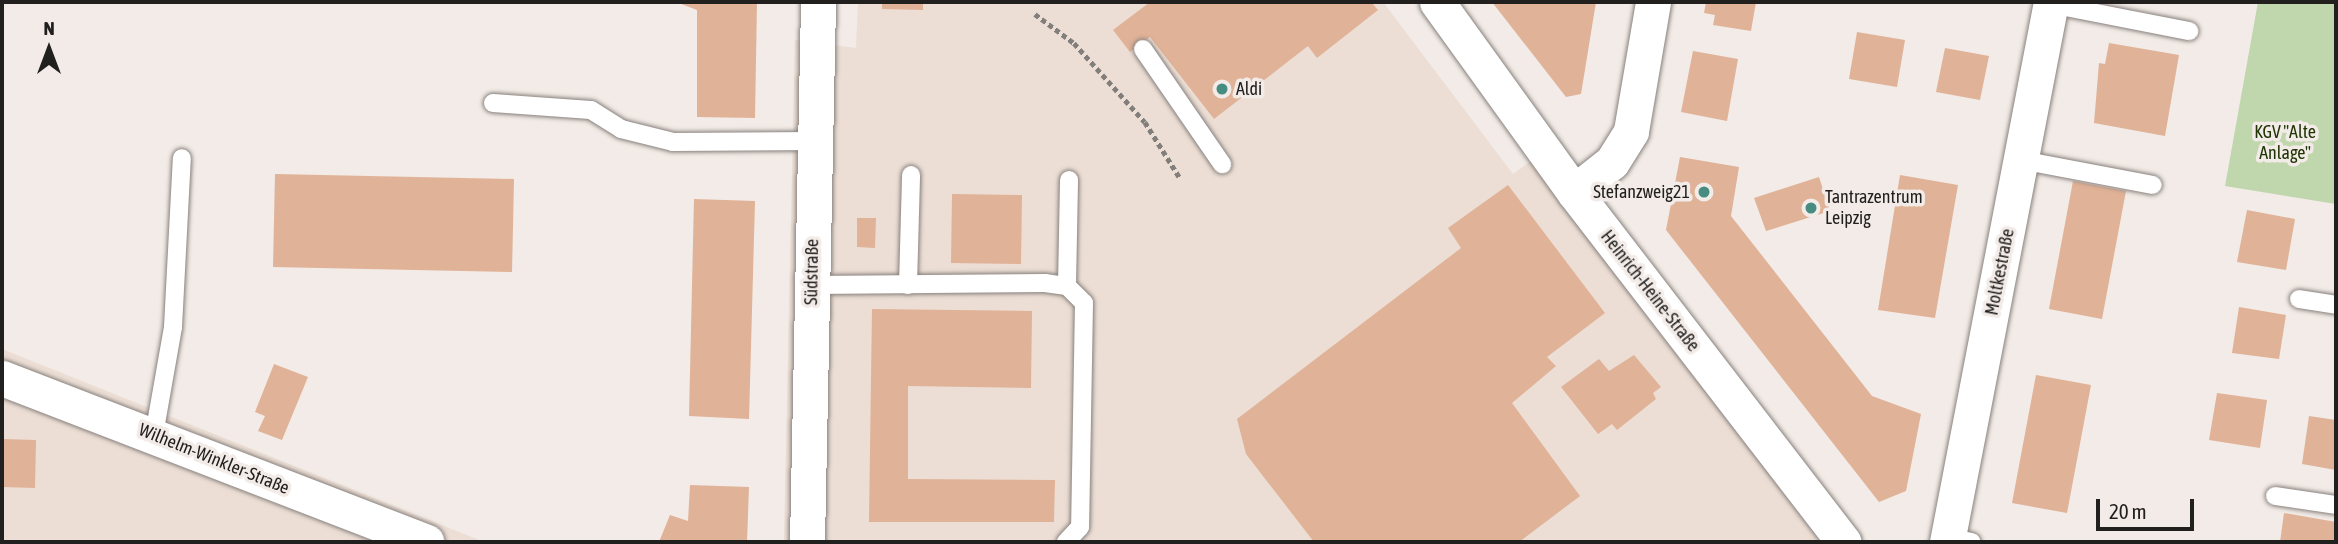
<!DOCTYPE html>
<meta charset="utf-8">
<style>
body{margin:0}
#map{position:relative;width:2338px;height:544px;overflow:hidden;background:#f2ebe7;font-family:"Asap Condensed",sans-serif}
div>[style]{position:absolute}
.built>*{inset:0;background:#ecded5}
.green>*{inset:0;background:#c0d6ad}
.building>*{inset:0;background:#e0b297}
.path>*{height:4.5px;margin-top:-2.25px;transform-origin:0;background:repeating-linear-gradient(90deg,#827e7b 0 5px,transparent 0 8.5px)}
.roads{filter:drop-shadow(0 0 2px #88817d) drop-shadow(0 0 2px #88817d)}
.service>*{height:18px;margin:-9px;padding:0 9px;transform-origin:9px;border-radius:9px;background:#fff}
.minor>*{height:35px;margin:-17.5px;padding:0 17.5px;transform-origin:17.5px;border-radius:17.5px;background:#fff}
.dots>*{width:19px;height:19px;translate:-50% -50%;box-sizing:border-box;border:4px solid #f2ebe7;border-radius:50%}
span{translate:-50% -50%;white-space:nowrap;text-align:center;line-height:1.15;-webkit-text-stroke:7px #f2ebe7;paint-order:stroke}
.poi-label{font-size:18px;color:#22201e}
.left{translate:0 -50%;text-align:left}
.right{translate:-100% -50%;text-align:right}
.park-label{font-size:18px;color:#203505}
.street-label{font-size:18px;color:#22201e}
.frame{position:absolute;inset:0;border:4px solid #22201e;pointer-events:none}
.north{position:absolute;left:14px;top:14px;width:70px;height:70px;-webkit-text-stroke:5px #f2ebe7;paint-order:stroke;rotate:0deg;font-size:19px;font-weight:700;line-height:28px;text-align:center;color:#22201e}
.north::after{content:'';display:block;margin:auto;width:24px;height:32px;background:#22201e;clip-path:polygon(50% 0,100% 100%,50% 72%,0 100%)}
.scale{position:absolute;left:2096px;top:499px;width:98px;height:32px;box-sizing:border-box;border:4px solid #22201e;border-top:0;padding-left:9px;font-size:21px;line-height:24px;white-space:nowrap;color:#22201e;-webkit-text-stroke:5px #f2ebe7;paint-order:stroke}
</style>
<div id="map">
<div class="built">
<i style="clip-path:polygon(858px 2px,1383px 2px,1513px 174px,1546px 150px,1862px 542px,784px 542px,795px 40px,856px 48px)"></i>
<i style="clip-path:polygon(2px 349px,484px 542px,2px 542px)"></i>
</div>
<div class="green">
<i style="clip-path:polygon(2258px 2px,2336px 2px,2336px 204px,2225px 186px)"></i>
</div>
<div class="building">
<i style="clip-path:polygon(676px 2px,757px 2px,755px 118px,697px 117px,697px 10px)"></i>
<i style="clip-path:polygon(882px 2px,923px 2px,923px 10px,882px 9px)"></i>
<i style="clip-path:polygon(1150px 2px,1371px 2px,1378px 10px,1317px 58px,1308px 46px,1214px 119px,1150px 37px,1130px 52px,1113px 30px)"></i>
<i style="clip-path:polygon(1492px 2px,1596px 2px,1581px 94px,1566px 97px)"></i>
<i style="clip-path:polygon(1706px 2px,1756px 2px,1751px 31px,1713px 25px,1715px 15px,1704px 13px)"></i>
<i style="clip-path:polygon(1857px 32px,1905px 40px,1897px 87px,1849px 79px)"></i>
<i style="clip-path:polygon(2109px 43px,2179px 55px,2165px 136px,2094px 123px,2099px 63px,2105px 64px)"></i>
<i style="clip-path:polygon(1945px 48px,1989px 56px,1980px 100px,1936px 92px)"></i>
<i style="clip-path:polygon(1693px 51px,1738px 59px,1727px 121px,1681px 112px)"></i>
<i style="clip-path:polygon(1680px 157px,1739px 167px,1731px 216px,1872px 396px,1921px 414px,1906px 491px,1879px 502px,1666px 230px)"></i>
<i style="clip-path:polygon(275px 174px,514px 179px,512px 272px,273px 267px)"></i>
<i style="clip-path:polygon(1900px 175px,1958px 185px,1935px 318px,1878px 310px)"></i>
<i style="clip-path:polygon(1819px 177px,1830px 211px,1766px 231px,1754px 198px)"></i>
<i style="clip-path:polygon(2073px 181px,2126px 191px,2102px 319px,2049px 309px)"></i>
<i style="clip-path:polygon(1508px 185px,1605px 313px,1547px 357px,1556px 366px,1512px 403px,1580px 496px,1519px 542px,1314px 542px,1246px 454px,1237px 419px,1461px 248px,1448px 228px)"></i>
<i style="clip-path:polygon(952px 194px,1022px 195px,1021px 264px,951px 263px)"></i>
<i style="clip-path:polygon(694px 199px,755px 201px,749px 419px,689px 416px)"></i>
<i style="clip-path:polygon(2247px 210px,2295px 219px,2286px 270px,2237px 262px)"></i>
<i style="clip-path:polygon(857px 218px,876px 218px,875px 248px,857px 247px)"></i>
<i style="clip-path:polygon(2239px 307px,2286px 315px,2279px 359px,2232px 353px)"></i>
<i style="clip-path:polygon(872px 309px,1032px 311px,1031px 388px,908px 386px,908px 479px,1055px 480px,1054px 522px,869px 522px)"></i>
<i style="clip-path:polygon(1634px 355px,1661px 387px,1653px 393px,1656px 399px,1617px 430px,1612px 424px,1598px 434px,1561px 387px,1599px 359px,1609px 371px)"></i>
<i style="clip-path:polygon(274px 364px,308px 377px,282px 440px,258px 431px,265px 416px,255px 412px)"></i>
<i style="clip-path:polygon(2036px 375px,2091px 385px,2067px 513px,2012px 503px)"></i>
<i style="clip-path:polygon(2217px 393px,2267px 400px,2260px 448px,2209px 440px)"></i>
<i style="clip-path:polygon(2309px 416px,2336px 420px,2336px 470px,2302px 464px)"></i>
<i style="clip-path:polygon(2px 439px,36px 440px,35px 488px,2px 487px)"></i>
<i style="clip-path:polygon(690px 485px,749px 487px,747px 542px,659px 542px,670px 515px,688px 521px)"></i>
<i style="clip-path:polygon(2284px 513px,2336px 522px,2336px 542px,2280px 542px)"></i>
</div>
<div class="path">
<i style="left:1035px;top:14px;width:49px;rotate:36.6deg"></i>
<i style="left:1074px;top:43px;width:106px;rotate:48.1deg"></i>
<i style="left:1145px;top:122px;width:66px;rotate:58deg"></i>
</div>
<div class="roads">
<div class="service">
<i style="left:2050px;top:4px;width:142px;rotate:11deg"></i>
<i style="left:1143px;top:49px;width:140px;rotate:55.5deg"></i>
<i style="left:493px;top:103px;width:98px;rotate:4.1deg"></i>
<i style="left:591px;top:110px;width:36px;rotate:32deg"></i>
<i style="left:621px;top:129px;width:54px;rotate:14deg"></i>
<i style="left:673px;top:142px;width:142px;rotate:-0.4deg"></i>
<i style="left:2021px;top:160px;width:134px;rotate:10.7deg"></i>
<i style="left:812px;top:285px;width:233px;rotate:-0.5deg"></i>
<i style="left:1045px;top:283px;width:22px;rotate:8deg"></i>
<i style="left:1067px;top:286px;width:24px;rotate:45deg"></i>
<i style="left:1084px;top:303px;width:224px;rotate:91deg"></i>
<i style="left:1080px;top:527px;width:21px;rotate:133deg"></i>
<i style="left:908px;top:285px;width:110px;rotate:-88.4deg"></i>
<i style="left:1067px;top:286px;width:106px;rotate:-88.9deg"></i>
<i style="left:2299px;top:299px;width:37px;rotate:9deg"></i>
<i style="left:154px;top:435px;width:110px;rotate:-80deg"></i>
<i style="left:173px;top:327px;width:169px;rotate:-87deg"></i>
<i style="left:2275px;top:496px;width:62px;rotate:8.4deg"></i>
<i style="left:1948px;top:537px;width:24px;rotate:12deg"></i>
</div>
<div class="minor">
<i style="left:1437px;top:2px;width:234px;rotate:54.2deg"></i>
<i style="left:1574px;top:192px;width:442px;rotate:52.4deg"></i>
<i style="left:1574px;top:192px;width:48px;rotate:-38.3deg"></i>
<i style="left:1612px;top:162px;width:36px;rotate:-58deg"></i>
<i style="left:1631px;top:131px;width:131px;rotate:-80.3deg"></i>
<i style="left:2px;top:378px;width:455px;rotate:21.1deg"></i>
<i style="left:807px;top:542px;width:540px;rotate:-88.83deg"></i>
<i style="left:1947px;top:542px;width:550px;rotate:-79.1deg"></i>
</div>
</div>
<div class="dots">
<i style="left:1222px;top:89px;background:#478c80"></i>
<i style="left:1704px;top:192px;background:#478c80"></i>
<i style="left:1811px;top:208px;background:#478c80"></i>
</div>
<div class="poi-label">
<span class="left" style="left:1236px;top:89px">Aldi</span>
<span class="right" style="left:1690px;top:192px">Stefanzweig21</span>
<span class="left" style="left:1825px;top:208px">Tantrazentrum<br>Leipzig</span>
</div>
<div class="park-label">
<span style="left:2285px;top:143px">KGV "Alte<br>Anlage"</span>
</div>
<div class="street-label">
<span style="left:812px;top:272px;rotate:-89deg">Südstraße</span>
<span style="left:2000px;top:272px;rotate:-79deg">Moltkestraße</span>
<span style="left:1650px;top:291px;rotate:52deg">Heinrich-Heine-Straße</span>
<span style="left:214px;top:459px;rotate:22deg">Wilhelm-Winkler-Straße</span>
</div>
<div class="frame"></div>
<div class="north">N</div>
<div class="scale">20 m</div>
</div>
